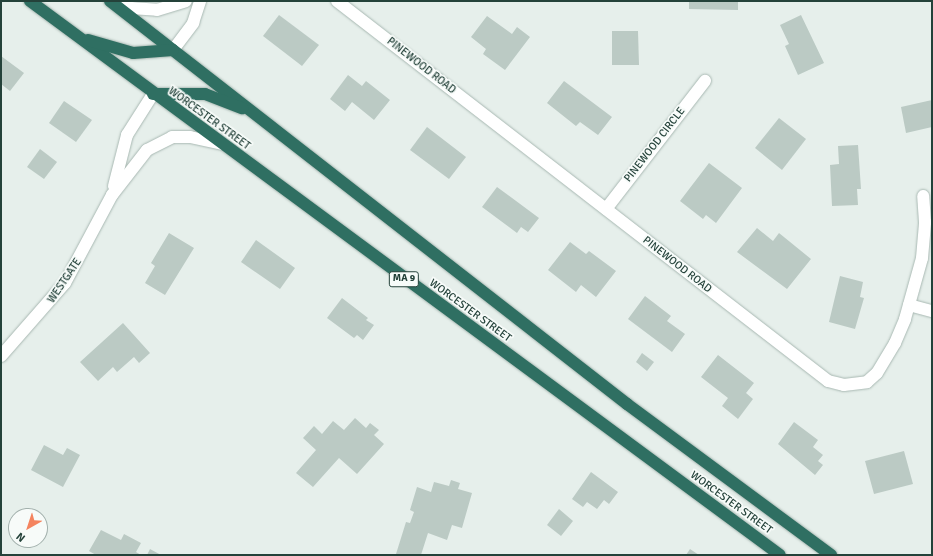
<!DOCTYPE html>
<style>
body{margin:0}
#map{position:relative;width:933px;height:556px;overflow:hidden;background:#e6efeb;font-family:Signika,sans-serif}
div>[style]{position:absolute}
.building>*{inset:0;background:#bbcac4}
.roads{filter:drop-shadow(0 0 1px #a8b8b2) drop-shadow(0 0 1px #a8b8b2)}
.street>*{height:12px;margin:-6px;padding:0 6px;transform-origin:6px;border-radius:6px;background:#fff}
.secondary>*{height:12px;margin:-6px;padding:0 6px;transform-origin:6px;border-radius:6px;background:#fff}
.highway>*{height:12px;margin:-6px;padding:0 6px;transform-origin:6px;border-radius:6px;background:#2f6f62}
span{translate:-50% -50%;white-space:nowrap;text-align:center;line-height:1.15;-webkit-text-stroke:3.5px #f7fbf9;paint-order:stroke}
.shield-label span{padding:1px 3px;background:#f7fbf9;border:1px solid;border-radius:3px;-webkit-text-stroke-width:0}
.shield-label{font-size:10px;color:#24423a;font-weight:700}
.street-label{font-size:11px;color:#24423a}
.frame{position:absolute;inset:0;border:2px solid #24423a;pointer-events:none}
.north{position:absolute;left:8px;top:508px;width:40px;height:40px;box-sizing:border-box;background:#f7fbf9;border:1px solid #a3b1ad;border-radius:50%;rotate:219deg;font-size:11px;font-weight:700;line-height:16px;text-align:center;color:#24423a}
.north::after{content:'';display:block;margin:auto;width:14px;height:18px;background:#f4845f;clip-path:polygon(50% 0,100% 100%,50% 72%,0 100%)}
</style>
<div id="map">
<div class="building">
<i style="clip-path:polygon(689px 1px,738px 1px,738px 10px,689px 9px)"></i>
<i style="clip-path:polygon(279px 15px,319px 45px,302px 66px,263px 36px)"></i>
<i style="clip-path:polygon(801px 15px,824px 63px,798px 75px,785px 46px,789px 44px,780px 25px)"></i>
<i style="clip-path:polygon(487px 16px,512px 34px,517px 27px,530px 37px,505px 70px,483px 54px,486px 49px,471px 37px)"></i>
<i style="clip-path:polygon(612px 31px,638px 31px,639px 65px,612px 65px)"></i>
<i style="clip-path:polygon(1px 56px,24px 73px,10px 91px,1px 84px)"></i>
<i style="clip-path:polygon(348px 75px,362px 86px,366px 81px,390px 100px,374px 120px,352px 102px,345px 111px,330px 99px)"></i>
<i style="clip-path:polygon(564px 81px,612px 117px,598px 135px,580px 122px,576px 126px,547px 103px)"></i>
<i style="clip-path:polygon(932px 100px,932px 127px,906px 133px,901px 107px)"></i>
<i style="clip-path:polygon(64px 101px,92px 120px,76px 142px,49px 123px)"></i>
<i style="clip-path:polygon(779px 118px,806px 139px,782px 170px,755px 148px)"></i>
<i style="clip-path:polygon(427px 127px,466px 157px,449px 179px,410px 150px)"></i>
<i style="clip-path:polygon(858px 145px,861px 189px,857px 189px,858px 205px,832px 206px,830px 165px,839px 164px,838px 146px)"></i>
<i style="clip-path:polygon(40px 149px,57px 162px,44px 179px,27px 167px)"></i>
<i style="clip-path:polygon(709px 163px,742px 188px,716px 223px,706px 215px,703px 219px,680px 201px)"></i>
<i style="clip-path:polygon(497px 187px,539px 218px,528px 232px,521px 227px,517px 233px,482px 207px)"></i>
<i style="clip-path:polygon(757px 228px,773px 241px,779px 233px,811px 259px,787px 289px,737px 252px)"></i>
<i style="clip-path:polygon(169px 233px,194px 248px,165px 295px,145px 283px,155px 266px,151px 263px)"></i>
<i style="clip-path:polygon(256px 240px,295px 268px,280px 289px,241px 262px)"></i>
<i style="clip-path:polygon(570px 242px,586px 254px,589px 251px,616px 271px,596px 297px,581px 285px,576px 292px,548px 270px)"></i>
<i style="clip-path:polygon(840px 276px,863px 282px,860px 297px,864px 298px,855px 329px,829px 322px)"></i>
<i style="clip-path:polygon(645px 296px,671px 316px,667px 321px,685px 334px,672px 352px,628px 319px)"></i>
<i style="clip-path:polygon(342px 298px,368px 318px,366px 320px,374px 325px,363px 340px,357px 335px,354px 338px,327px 318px)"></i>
<i style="clip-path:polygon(123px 323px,150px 353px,139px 363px,134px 357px,117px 372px,113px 367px,98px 381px,80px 362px)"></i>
<i style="clip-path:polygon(642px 353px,654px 362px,647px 371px,636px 362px)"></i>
<i style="clip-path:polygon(718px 355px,754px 383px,746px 393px,753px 399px,738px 419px,722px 406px,728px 398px,701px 377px)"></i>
<i style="clip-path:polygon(355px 418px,366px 428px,370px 423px,379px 430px,374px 435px,384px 444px,357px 474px,339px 458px,313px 487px,296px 473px,316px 450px,303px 438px,314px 426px,322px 434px,333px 421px,344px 430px)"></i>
<i style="clip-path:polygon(794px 422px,818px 440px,813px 447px,823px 455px,818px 461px,823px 465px,815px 475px,778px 444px)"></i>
<i style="clip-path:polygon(44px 445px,63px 455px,67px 448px,80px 455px,63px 487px,31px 470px)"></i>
<i style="clip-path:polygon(904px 451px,913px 484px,874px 494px,865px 461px)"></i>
<i style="clip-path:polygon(591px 472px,618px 492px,609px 504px,604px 500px,597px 509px,587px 502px,583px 507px,572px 499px)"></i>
<i style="clip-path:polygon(451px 480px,460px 483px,458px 489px,472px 493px,462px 528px,452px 525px,447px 540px,428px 533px,421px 555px,396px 554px,406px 522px,410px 523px,414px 512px,410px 510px,417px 487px,431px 492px,434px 482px,449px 486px)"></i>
<i style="clip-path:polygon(559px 509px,573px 521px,561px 536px,547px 525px)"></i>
<i style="clip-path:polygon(101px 530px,121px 540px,124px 534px,141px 543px,136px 552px,141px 555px,96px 555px,89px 551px)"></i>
<i style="clip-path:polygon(150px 549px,161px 555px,147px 555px)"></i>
<i style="clip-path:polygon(690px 549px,699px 555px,686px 555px)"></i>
</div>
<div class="roads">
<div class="street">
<i style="left:337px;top:1px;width:621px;rotate:37.74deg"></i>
<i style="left:828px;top:381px;width:16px;rotate:14deg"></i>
<i style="left:844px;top:385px;width:23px;rotate:-7deg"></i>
<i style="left:867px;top:382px;width:13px;rotate:-42deg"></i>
<i style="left:877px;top:373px;width:35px;rotate:-59deg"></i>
<i style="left:895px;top:343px;width:26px;rotate:-67deg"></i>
<i style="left:905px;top:319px;width:63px;rotate:-74.4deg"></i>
<i style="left:922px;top:258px;width:36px;rotate:-85deg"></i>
<i style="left:925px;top:222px;width:26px;rotate:-94deg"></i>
<i style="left:606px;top:209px;width:162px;rotate:-52.3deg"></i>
<i style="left:909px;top:305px;width:24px;rotate:15deg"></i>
</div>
<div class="secondary">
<i style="left:112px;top:1px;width:20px;rotate:20deg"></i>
<i style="left:131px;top:8px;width:26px;rotate:4deg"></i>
<i style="left:157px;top:10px;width:30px;rotate:-17deg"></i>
<i style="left:173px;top:50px;width:34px;rotate:-53deg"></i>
<i style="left:193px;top:23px;width:23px;rotate:-72deg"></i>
<i style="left:114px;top:186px;width:53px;rotate:-75.7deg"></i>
<i style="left:127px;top:135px;width:49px;rotate:-57.6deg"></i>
<i style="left:1px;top:356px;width:97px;rotate:-48.8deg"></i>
<i style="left:65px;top:283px;width:100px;rotate:-61.9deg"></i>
<i style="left:112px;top:195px;width:57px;rotate:-52.1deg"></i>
<i style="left:147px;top:150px;width:28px;rotate:-27deg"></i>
<i style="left:172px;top:137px;width:18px"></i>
<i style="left:190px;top:137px;width:33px;rotate:12deg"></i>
</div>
<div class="highway">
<i style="left:30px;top:1px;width:932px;rotate:36.45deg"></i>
<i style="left:110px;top:1px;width:656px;rotate:37.94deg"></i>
<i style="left:627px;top:404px;width:254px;rotate:36.5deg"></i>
<i style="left:88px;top:40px;width:47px;rotate:16.1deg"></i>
<i style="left:133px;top:53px;width:40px;rotate:-4.3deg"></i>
<i style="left:153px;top:94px;width:52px"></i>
<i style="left:205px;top:94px;width:40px;rotate:21deg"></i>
</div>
</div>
<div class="shield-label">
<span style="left:404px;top:279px">MA 9</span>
</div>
<div class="street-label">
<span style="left:421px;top:66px;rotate:38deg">PINEWOOD ROAD</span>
<span style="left:209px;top:119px;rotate:36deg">WORCESTER STREET</span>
<span style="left:655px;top:145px;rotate:-52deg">PINEWOOD CIRCLE</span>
<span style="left:677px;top:265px;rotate:38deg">PINEWOOD ROAD</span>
<span style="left:65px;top:281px;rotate:-56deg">WESTGATE</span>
<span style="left:470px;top:311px;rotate:36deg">WORCESTER STREET</span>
<span style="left:731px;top:503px;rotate:36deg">WORCESTER STREET</span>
</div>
<div class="frame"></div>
<div class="north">N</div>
</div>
